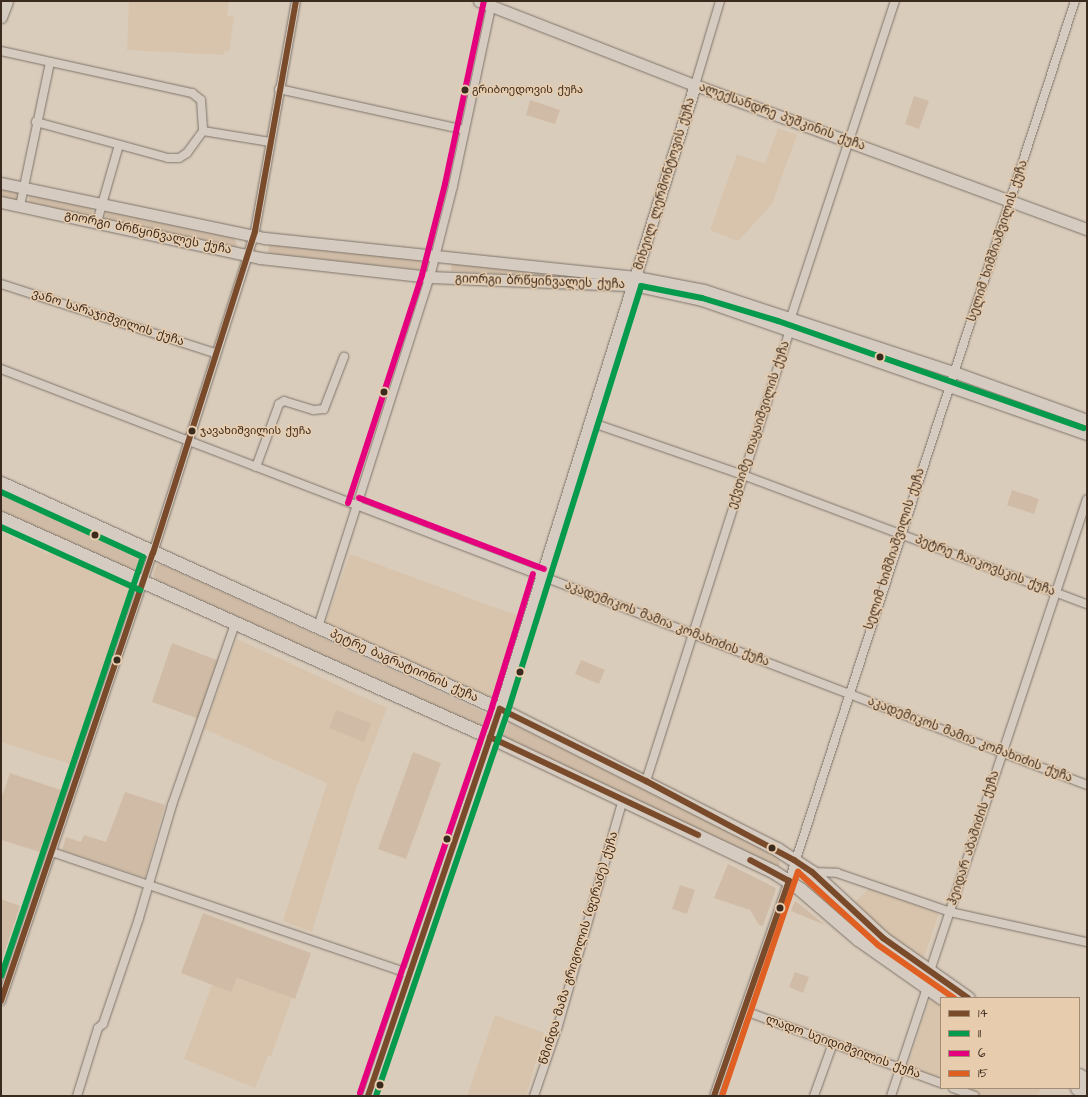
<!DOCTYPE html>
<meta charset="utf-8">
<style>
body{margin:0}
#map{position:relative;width:1088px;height:1097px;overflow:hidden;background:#daccbb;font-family:"Architects Daughter","Noto Sans Georgian",sans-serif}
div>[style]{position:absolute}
.built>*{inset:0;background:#d8c4ac}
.green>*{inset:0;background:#d0bca6}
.roads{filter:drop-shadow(0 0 1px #7e746a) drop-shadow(0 0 1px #7e746a)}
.street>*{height:8px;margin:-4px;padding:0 4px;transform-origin:4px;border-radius:4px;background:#d5cbc0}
.secondary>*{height:11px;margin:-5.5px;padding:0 5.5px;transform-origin:5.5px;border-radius:5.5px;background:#d5cbc0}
.primary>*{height:13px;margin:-6.5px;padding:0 6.5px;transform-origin:6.5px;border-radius:6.5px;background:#d5cbc0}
.bus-1>*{height:6px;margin:-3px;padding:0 3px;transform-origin:3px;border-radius:3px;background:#7a4b2a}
.bus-2>*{height:6px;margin:-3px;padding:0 3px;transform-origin:3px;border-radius:3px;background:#069a4c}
.bus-3>*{height:6px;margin:-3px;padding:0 3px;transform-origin:3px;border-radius:3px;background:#e5007d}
.bus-4>*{height:6px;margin:-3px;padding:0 3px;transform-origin:3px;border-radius:3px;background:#e05f22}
.dots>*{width:11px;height:11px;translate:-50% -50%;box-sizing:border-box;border:2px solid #e7cdae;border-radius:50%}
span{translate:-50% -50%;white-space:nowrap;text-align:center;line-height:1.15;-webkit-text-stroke:3px #e7cdae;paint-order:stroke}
.bus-label{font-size:11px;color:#3b2a1e}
.left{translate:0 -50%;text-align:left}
.street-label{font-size:12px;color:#3b2a1e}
.frame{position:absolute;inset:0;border:2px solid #3b2a1e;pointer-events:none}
.legend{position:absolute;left:940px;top:997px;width:140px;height:92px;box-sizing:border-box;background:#e7cdae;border:1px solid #a28c74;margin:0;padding:5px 7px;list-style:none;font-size:12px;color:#3b2a1e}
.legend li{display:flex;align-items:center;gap:8px;height:20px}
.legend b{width:20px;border:1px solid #a28c74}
</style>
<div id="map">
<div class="built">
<i style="clip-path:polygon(129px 1px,229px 1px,227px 16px,234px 16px,229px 52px,225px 50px,224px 55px,127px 50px)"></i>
<i style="clip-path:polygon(778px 128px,797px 135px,772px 204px,738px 241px,710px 230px,737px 154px,765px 164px)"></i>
<i style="clip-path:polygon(1px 531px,48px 554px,50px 551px,104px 574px,128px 585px,130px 589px,70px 764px,1px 742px)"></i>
<i style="clip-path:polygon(350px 554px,518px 616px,493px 699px,325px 623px)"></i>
<i style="clip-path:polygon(237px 639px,387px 708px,354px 794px,312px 932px,283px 921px,327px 783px,204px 729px)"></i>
<i style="clip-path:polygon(870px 888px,939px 914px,923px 960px,887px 936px,853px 904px)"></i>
<i style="clip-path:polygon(236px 978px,292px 998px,271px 1056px,268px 1056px,255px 1088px,184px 1059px,212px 985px,231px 991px)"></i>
<i style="clip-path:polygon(930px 998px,941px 1006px,941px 1081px,911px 1070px,908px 1065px)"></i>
<i style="clip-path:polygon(495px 1015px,544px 1033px,526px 1096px,467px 1096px)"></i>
<i style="clip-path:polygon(959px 1088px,1041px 1088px,1038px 1096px,981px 1096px)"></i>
</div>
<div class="green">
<i style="clip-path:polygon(914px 96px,929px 101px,919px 129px,905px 124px)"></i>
<i style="clip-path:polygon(530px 100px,560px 110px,555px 124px,526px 115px)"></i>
<i style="clip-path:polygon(1px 186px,18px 189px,20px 198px,16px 201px,1px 197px)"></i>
<i style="clip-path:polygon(33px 193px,92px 206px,93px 215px,29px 204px,29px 196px)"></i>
<i style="clip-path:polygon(112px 210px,234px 237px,237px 245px,234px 249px,109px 221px,105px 217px,106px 211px)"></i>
<i style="clip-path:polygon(269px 244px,420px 258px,423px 263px,419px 270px,268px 254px)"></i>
<i style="clip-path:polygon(452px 264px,616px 279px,615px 281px,451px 271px)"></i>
<i style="clip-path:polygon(802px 325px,941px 372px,936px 378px,801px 329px)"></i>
<i style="clip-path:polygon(965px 380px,1087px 423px,1087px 430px,965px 387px)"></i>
<i style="clip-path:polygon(1px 490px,139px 554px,142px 556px,136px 570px,131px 571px,1px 511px)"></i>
<i style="clip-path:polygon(1012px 490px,1039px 499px,1034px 514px,1007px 505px)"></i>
<i style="clip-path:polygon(157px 564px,164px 565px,486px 713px,483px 726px,480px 727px,156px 580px,153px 575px)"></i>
<i style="clip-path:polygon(172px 643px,222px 662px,202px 720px,152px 702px)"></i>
<i style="clip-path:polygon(581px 660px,605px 670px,599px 684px,575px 674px)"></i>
<i style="clip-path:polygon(336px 710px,371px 723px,364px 742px,329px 728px)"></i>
<i style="clip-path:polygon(509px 722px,776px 855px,780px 861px,778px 868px,501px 739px)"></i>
<i style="clip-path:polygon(413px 752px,441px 763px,406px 859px,378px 849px)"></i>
<i style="clip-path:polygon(10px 773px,64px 791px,45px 847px,40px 852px,1px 840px,1px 799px)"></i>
<i style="clip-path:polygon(125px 792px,165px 805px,145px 878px,62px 850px,66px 837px,81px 842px,84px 835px,106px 842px)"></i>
<i style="clip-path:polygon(728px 864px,774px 887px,776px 889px,763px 926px,759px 925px,750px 910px,714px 898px)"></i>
<i style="clip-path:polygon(807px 877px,875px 941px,911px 966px,910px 968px,874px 943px,802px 883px)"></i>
<i style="clip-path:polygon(680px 885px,695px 890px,687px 914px,672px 909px)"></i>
<i style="clip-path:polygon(1px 899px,20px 906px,1px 963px)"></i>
<i style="clip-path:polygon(795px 901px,797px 902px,825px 925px,791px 911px)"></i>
<i style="clip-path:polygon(203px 913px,311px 953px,295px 999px,237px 978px,231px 992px,181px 973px)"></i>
<i style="clip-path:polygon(795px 972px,809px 977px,803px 993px,789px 987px)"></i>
</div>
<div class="roads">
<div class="street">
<i style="left:1px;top:51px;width:196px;rotate:12.4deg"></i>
<i style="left:192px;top:93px;width:11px;rotate:38deg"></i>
<i style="left:201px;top:100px;width:31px;rotate:86deg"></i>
<i style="left:203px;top:131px;width:27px;rotate:126deg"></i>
<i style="left:187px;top:153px;width:9px;rotate:148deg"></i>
<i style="left:179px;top:158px;width:11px;rotate:180deg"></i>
<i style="left:168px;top:158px;width:137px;rotate:-164.7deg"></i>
<i style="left:695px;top:85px;width:88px;rotate:-73.4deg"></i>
<i style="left:279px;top:89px;width:190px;rotate:12.4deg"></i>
<i style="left:203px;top:131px;width:68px;rotate:9.3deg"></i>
<i style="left:20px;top:206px;width:147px;rotate:-78.2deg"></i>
<i style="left:97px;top:222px;width:80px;rotate:-74.1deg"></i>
<i style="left:1px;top:284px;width:225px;rotate:17.9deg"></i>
<i style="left:1px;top:369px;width:1163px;rotate:20.96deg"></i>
<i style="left:590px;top:422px;width:162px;rotate:19.1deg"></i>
<i style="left:743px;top:475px;width:367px;rotate:20.6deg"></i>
<i style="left:256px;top:467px;width:67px;rotate:-69.9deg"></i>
<i style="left:279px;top:404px;width:6px;rotate:-31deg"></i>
<i style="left:284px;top:401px;width:31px;rotate:17deg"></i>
<i style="left:314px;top:410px;width:10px;rotate:-6deg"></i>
<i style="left:324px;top:409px;width:56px;rotate:-69deg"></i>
<i style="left:318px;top:627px;width:367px;rotate:-72.3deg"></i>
<i style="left:430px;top:277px;width:94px;rotate:-75.8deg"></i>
<i style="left:453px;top:186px;width:188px;rotate:-78deg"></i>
<i style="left:646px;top:781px;width:473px;rotate:-72.3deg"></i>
<i style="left:790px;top:330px;width:13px;rotate:-86deg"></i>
<i style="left:791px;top:317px;width:333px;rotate:-71.8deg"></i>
<i style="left:52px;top:852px;width:378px;rotate:18.8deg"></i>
<i style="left:812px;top:872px;width:25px;rotate:2deg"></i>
<i style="left:837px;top:873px;width:120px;rotate:19deg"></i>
<i style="left:950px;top:912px;width:140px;rotate:12.4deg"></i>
<i style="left:930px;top:971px;width:497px;rotate:-71.6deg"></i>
<i style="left:1px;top:1001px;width:473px;rotate:-71.3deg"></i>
<i style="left:153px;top:553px;width:306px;rotate:-72.3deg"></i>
<i style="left:246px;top:261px;width:31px;rotate:-73deg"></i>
<i style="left:255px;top:231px;width:234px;rotate:-79.9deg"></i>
<i style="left:745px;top:1011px;width:209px;rotate:20.2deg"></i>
<i style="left:953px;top:1088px;width:23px;rotate:20deg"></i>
<i style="left:77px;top:1096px;width:71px;rotate:-72.8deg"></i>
<i style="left:98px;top:1028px;width:6px;rotate:-39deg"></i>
<i style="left:103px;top:1024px;width:112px;rotate:-71.2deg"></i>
<i style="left:139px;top:918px;width:118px;rotate:-73.7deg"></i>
<i style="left:172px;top:805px;width:192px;rotate:-70.8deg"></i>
<i style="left:534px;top:1096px;width:74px;rotate:-71.1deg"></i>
<i style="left:558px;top:1026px;width:235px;rotate:-74deg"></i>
<i style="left:714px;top:1096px;width:228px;rotate:-70.8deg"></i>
<i style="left:789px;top:881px;width:925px;rotate:-72deg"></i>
<i style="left:814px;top:1096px;width:56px;rotate:-70.3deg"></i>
<i style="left:891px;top:1096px;width:114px;rotate:-71.6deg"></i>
</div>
<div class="secondary">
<i style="left:479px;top:1px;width:232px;rotate:21.3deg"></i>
<i style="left:695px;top:85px;width:418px;rotate:20.2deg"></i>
<i style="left:1px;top:17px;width:17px;rotate:-69deg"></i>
<i style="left:1px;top:183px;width:270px;rotate:11.8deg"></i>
<i style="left:265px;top:238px;width:373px;rotate:6deg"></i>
<i style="left:636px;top:277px;width:69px;rotate:10.8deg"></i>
<i style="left:704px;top:290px;width:263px;rotate:18.2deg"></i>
<i style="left:954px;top:372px;width:141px;rotate:19.8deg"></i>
<i style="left:1px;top:202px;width:265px;rotate:12.2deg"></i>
<i style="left:260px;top:258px;width:171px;rotate:6.4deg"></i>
<i style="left:430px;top:277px;width:203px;rotate:2.3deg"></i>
<i style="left:633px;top:285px;width:71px;rotate:12.3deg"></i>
<i style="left:702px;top:300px;width:408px;rotate:19.2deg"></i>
<i style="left:368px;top:1096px;width:409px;rotate:-71.2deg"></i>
<i style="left:500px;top:709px;width:654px;rotate:-72.65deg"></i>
</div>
<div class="primary">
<i style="left:1px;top:483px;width:548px;rotate:24.37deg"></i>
<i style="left:500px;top:709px;width:310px;rotate:26.8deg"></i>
<i style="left:777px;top:849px;width:42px;rotate:33.3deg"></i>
<i style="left:812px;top:872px;width:97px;rotate:42.9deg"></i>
<i style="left:883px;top:938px;width:104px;rotate:35.2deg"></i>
<i style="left:1px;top:518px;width:536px;rotate:24.13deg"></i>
<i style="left:490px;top:737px;width:314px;rotate:25.4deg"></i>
<i style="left:774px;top:872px;width:31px;rotate:33deg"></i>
<i style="left:800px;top:889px;width:77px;rotate:40.8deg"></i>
<i style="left:858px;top:939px;width:103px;rotate:35.1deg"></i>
<i style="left:1079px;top:1075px;width:9px;rotate:32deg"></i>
<i style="left:1077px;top:1088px;width:12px;rotate:35deg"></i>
</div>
</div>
<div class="bus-1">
<i style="left:490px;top:737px;width:230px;rotate:25.2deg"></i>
<i style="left:1px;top:1001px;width:473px;rotate:-71.3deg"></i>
<i style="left:153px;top:553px;width:338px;rotate:-72.4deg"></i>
<i style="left:255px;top:231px;width:234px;rotate:-79.9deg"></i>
<i style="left:368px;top:1096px;width:409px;rotate:-71.2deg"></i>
<i style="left:500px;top:709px;width:163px;rotate:26.3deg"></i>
<i style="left:646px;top:781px;width:168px;rotate:28.1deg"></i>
<i style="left:794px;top:860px;width:22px;rotate:34deg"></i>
<i style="left:812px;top:872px;width:97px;rotate:42.9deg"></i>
<i style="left:883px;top:938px;width:104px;rotate:35.2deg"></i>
<i style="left:714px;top:1096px;width:228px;rotate:-70.8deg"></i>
<i style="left:789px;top:881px;width:44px;rotate:-151.7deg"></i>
</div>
<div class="bus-2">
<i style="left:1px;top:492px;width:156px;rotate:24.6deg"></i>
<i style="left:143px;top:557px;width:442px;rotate:108.7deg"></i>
<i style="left:1px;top:527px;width:153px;rotate:24.4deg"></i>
<i style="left:376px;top:1096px;width:407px;rotate:-71.1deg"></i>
<i style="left:508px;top:711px;width:445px;rotate:-72.6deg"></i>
<i style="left:641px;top:286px;width:62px;rotate:11.1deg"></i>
<i style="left:702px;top:298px;width:79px;rotate:16.8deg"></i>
<i style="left:778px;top:321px;width:324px;rotate:19.3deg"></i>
</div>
<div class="bus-3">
<i style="left:359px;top:498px;width:198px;rotate:21deg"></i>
<i style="left:348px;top:503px;width:240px;rotate:-72deg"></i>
<i style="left:422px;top:275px;width:94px;rotate:-75.8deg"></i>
<i style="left:445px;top:184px;width:187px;rotate:-78deg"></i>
<i style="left:360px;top:1093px;width:408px;rotate:-71.1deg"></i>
<i style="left:492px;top:707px;width:139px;rotate:-72.9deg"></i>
</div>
<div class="bus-4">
<i style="left:722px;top:1096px;width:237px;rotate:-71.3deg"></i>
<i style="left:798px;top:872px;width:108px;rotate:42.4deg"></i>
<i style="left:878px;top:945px;width:93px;rotate:34.9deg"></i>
</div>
<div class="dots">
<i style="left:465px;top:90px;background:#3b2a1e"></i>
<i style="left:880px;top:357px;background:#3b2a1e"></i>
<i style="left:384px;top:392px;background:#3b2a1e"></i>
<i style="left:192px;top:431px;background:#3b2a1e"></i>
<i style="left:95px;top:535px;background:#3b2a1e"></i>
<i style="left:117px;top:660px;background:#3b2a1e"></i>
<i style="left:520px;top:672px;background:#3b2a1e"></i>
<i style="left:447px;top:839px;background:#3b2a1e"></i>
<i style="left:772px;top:848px;background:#3b2a1e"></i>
<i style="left:780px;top:908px;background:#3b2a1e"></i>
<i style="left:380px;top:1085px;background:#3b2a1e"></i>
</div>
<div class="bus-label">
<span class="left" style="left:472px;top:90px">გრიბოედოვის ქუჩა</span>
<span class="left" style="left:200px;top:431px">ჯავახიშვილის ქუჩა</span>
</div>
<div class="street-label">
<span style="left:782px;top:117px;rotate:20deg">ალექსანდრე პუშკინის ქუჩა</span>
<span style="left:665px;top:184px;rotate:-73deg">მიხეილ ლერმონტოვის ქუჩა</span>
<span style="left:148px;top:233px;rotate:12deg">გიორგი ბრწყინვალეს ქუჩა</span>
<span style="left:998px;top:241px;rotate:-72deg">სელიმ ხიმშიაშვილის ქუჩა</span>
<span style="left:540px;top:282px;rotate:2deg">გიორგი ბრწყინვალეს ქუჩა</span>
<span style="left:108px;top:318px;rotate:18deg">ვანო სარაჯიშვილის ქუჩა</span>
<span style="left:759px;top:425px;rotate:-72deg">ექვთიმე თაყაიშვილის ქუჩა</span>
<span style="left:895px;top:549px;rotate:-72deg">სელიმ ხიმშიაშვილის ქუჩა</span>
<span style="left:985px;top:566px;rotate:21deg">პეტრე ჩაიკოვსკის ქუჩა</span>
<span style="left:667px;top:624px;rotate:21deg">აკადემიკოს მამია კომახიძის ქუჩა</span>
<span style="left:404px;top:666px;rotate:24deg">პეტრე ბაგრატიონის ქუჩა</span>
<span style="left:970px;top:740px;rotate:21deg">აკადემიკოს მამია კომახიძის ქუჩა</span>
<span style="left:974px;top:838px;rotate:-72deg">ჰეიდარ აბაშიძის ქუჩა</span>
<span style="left:579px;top:948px;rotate:-73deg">წმინდა მამა გრიგოლის (ფერაძე) ქუჩა</span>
<span style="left:843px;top:1047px;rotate:20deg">ლადო სეიდიშვილის ქუჩა</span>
</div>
<div class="frame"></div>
<ul class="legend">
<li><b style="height:5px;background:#7a4b2a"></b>14</li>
<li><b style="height:5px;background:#069a4c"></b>11</li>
<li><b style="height:5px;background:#e5007d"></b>6</li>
<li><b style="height:5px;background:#e05f22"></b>15</li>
</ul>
</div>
